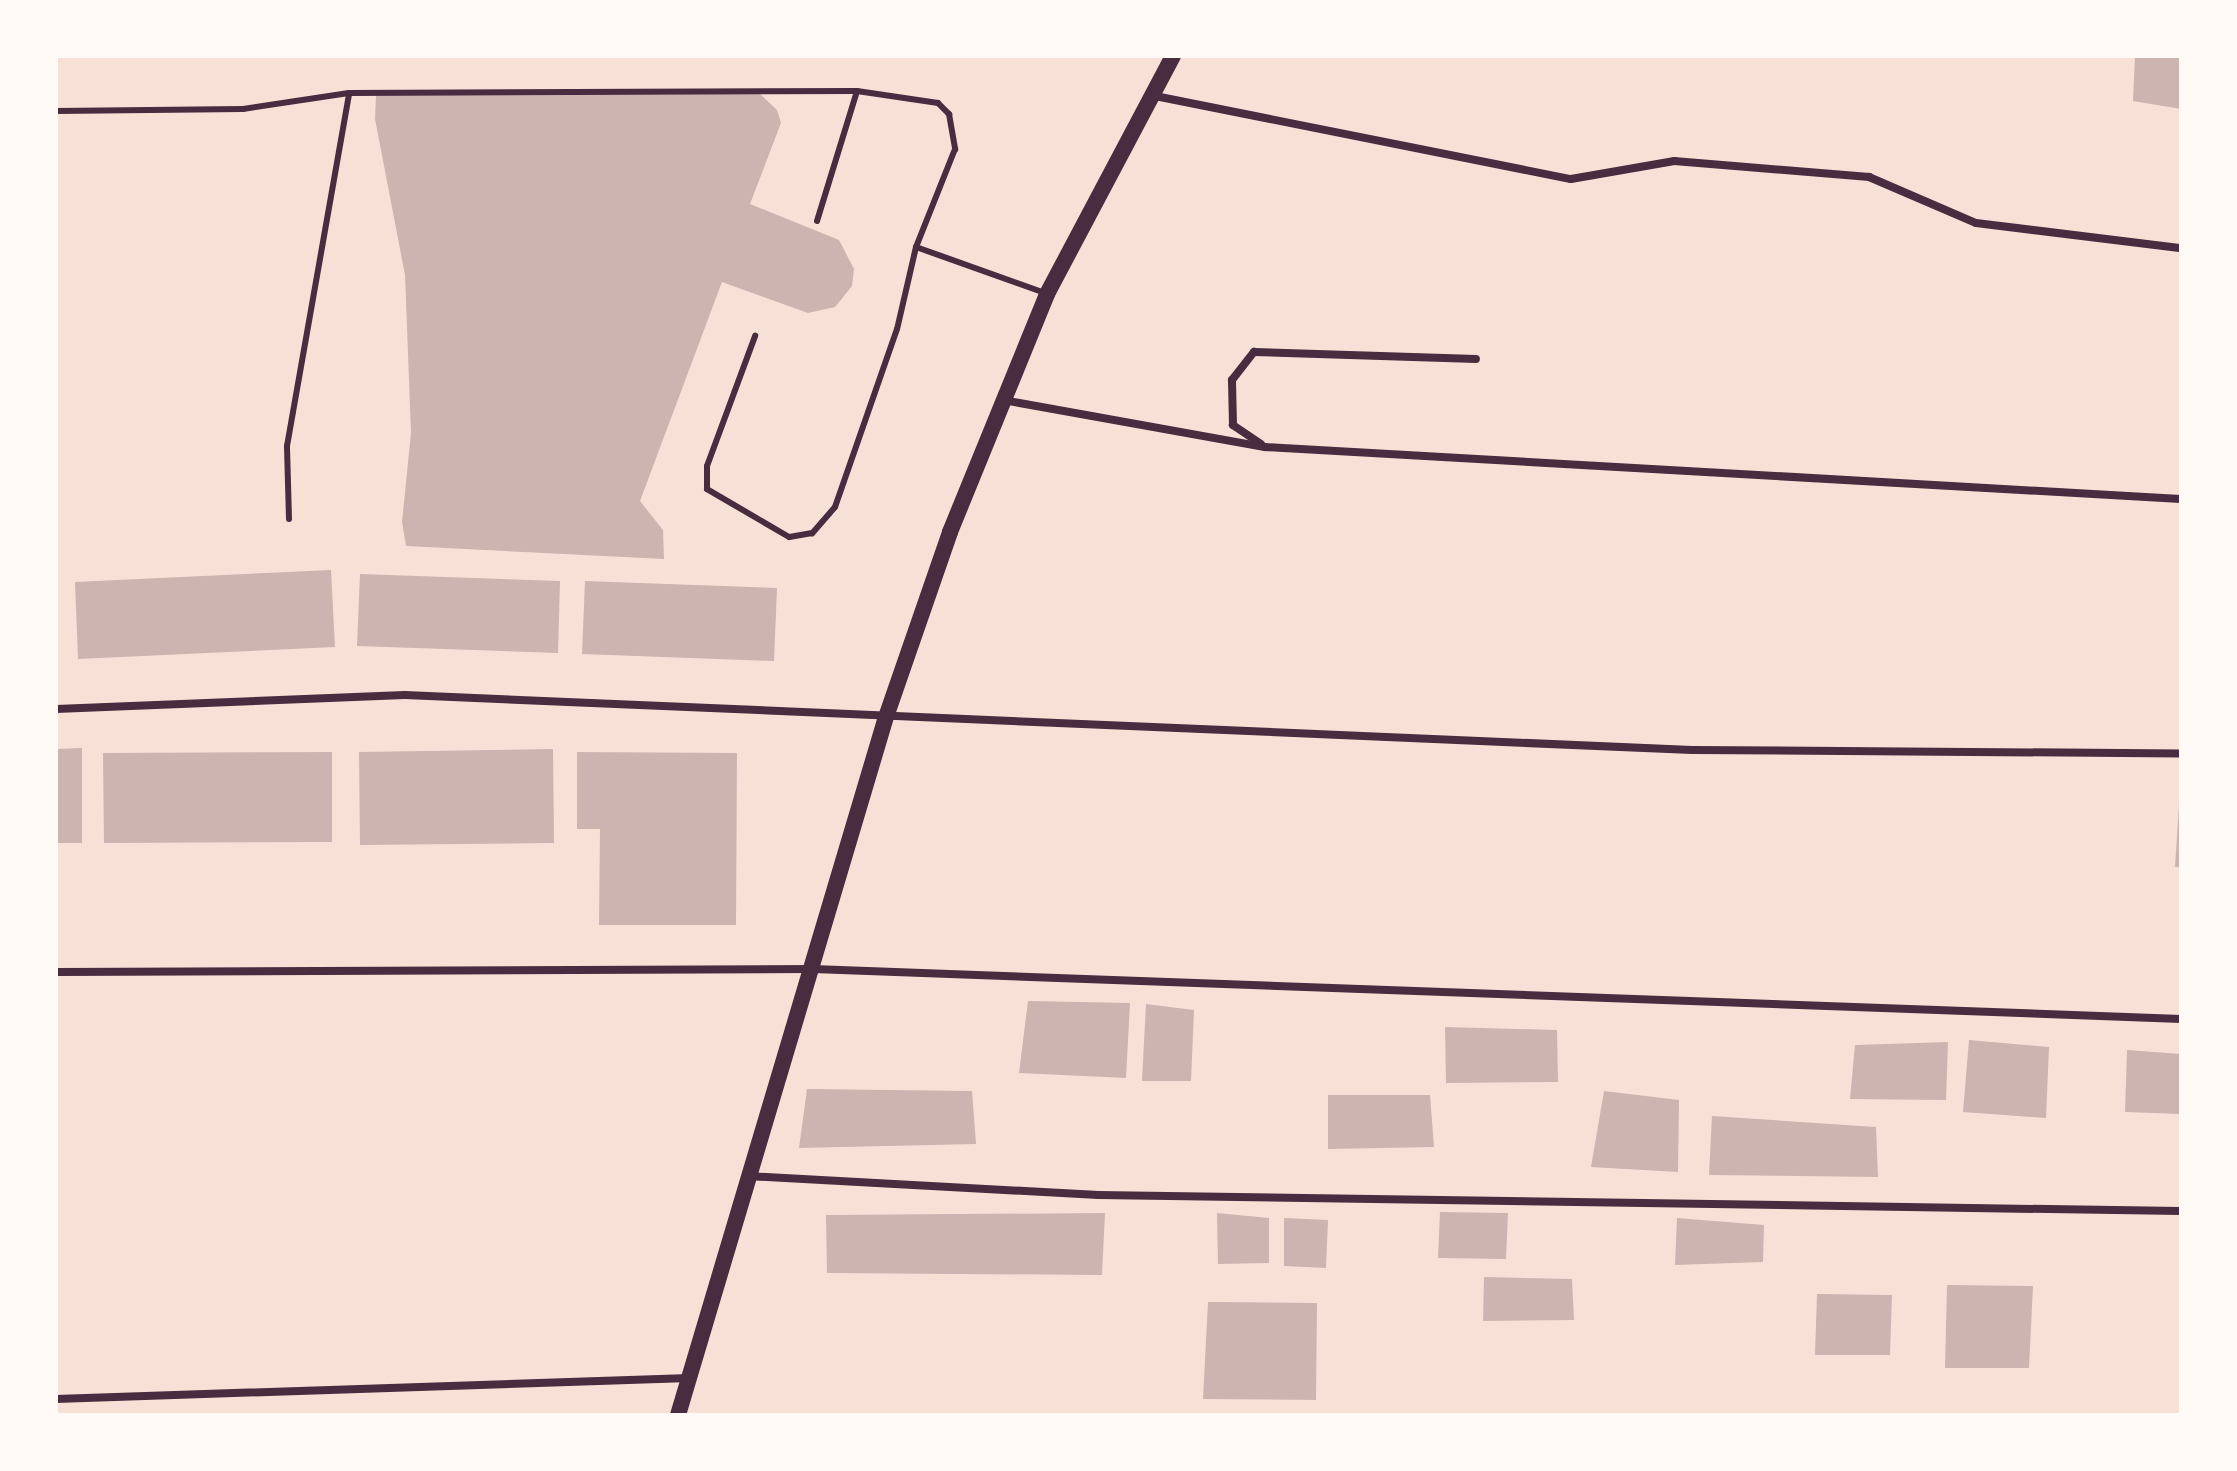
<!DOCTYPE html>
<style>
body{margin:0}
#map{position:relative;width:2237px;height:1471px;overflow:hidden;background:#f7e1d7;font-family:"Exo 2",sans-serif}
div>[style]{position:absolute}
.building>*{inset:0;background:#ccb4b1}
.service>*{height:6px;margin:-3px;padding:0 3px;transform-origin:3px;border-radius:3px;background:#4a2c40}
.minor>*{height:8px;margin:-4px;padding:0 4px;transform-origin:4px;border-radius:4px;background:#4a2c40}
.secondary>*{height:16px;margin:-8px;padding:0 8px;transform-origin:8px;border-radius:8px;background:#4a2c40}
span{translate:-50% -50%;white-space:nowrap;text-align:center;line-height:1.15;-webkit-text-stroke:8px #fffaf5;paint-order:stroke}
.frame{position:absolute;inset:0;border:58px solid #fffaf5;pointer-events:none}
</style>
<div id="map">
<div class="building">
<i style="clip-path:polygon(2135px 56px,2181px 56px,2181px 109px,2133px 101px)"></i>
<i style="clip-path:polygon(759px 93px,777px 110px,781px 123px,750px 204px,839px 240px,854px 269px,852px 286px,835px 307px,808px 313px,722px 282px,640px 501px,663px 530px,664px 559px,406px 546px,402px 522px,411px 433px,405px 275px,375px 119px,376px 95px)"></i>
<i style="clip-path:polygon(331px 570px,335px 647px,78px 659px,75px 582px)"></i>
<i style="clip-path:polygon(360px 574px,560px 581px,558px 653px,357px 646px)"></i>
<i style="clip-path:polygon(585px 581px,777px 588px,774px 661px,582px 654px)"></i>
<i style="clip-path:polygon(82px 748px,82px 843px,56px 843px,56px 749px)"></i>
<i style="clip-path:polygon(553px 749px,554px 843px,360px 845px,359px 752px)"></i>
<i style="clip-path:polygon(332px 752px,332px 842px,104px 843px,103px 753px)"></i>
<i style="clip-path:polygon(577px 752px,737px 753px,736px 925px,599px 925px,600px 829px,577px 829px)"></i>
<i style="clip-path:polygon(2179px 805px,2181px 867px,2175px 867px)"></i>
<i style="clip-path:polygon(1028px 1001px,1130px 1003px,1126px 1078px,1019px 1073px)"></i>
<i style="clip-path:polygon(1146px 1004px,1194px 1010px,1191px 1081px,1142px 1081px)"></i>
<i style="clip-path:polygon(1445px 1027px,1557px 1030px,1558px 1082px,1446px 1083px)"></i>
<i style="clip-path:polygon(1969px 1040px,2049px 1047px,2046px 1118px,1963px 1112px)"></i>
<i style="clip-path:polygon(1948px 1042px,1946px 1100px,1850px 1099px,1855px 1045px)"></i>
<i style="clip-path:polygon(2127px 1050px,2181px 1054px,2181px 1114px,2125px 1112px)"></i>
<i style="clip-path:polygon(807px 1089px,972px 1091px,976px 1144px,799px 1148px)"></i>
<i style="clip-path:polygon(1604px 1091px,1679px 1100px,1678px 1172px,1591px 1167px)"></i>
<i style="clip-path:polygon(1328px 1095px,1430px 1095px,1434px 1147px,1328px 1149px)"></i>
<i style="clip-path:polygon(1712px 1116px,1876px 1127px,1878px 1177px,1709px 1175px)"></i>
<i style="clip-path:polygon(1440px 1212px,1508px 1213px,1506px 1259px,1438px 1258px)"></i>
<i style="clip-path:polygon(1105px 1213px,1102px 1275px,827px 1273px,826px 1215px)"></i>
<i style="clip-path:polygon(1217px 1213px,1269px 1218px,1269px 1263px,1218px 1264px)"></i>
<i style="clip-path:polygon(1284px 1218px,1328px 1220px,1326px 1268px,1284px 1266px)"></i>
<i style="clip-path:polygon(1677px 1218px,1764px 1225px,1763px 1262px,1675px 1265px)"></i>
<i style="clip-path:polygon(1484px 1277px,1572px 1279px,1574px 1320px,1483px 1321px)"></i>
<i style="clip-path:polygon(1947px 1285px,2033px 1286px,2029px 1368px,1945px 1368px)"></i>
<i style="clip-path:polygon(1817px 1294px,1892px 1295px,1890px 1355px,1815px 1355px)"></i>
<i style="clip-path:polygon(1208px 1302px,1317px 1303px,1316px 1400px,1203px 1399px)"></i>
</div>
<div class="service">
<i style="left:56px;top:111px;width:187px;rotate:-0.6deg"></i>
<i style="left:243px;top:109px;width:107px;rotate:-8.6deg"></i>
<i style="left:349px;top:93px;width:508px;rotate:-0.23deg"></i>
<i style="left:857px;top:91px;width:82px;rotate:8.4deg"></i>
<i style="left:938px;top:103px;width:16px;rotate:45deg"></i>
<i style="left:949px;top:114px;width:36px;rotate:80deg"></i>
<i style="left:955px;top:149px;width:105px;rotate:111.7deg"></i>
<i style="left:916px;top:247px;width:84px;rotate:103deg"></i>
<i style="left:897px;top:329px;width:188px;rotate:109.2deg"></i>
<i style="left:835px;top:507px;width:35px;rotate:131deg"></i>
<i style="left:812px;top:533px;width:23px;rotate:170deg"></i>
<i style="left:789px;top:537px;width:95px;rotate:-149.7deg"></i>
<i style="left:707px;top:489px;width:23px;rotate:-90deg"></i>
<i style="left:707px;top:466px;width:139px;rotate:-69.7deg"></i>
<i style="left:817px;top:221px;width:136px;rotate:-72.9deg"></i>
<i style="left:916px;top:247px;width:137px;rotate:19.6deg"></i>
<i style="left:289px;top:519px;width:73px;rotate:-91.6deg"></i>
<i style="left:287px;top:446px;width:358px;rotate:-80deg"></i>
</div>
<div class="minor">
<i style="left:1150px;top:95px;width:429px;rotate:11.3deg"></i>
<i style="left:1571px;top:179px;width:105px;rotate:-9.9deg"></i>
<i style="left:1674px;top:161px;width:196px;rotate:4.7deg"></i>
<i style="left:1869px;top:177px;width:116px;rotate:23.3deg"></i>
<i style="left:1976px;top:223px;width:207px;rotate:7deg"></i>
<i style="left:1003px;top:400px;width:266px;rotate:10.2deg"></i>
<i style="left:1265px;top:447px;width:917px;rotate:3.25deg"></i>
<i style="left:1261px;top:444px;width:34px;rotate:-146deg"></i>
<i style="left:1233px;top:425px;width:45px;rotate:-91.3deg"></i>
<i style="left:1232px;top:380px;width:36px;rotate:-52deg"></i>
<i style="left:1254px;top:352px;width:222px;rotate:1.8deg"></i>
<i style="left:56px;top:709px;width:349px;rotate:-2.3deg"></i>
<i style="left:405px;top:695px;width:1288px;rotate:2.45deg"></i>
<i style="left:1692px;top:750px;width:489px;rotate:0.4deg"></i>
<i style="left:56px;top:972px;width:757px;rotate:-0.23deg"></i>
<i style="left:813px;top:969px;width:1369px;rotate:2.09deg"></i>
<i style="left:747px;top:1176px;width:352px;rotate:3.1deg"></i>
<i style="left:1098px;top:1195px;width:1083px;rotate:0.85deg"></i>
<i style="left:56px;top:1399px;width:634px;rotate:-1.9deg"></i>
</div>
<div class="secondary">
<i style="left:678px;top:1415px;width:728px;rotate:-73.41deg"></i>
<i style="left:886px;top:717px;width:196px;rotate:-70.9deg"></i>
<i style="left:950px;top:532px;width:257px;rotate:-67.8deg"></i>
<i style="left:1047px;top:294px;width:269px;rotate:-62.1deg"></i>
</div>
<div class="frame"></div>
</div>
